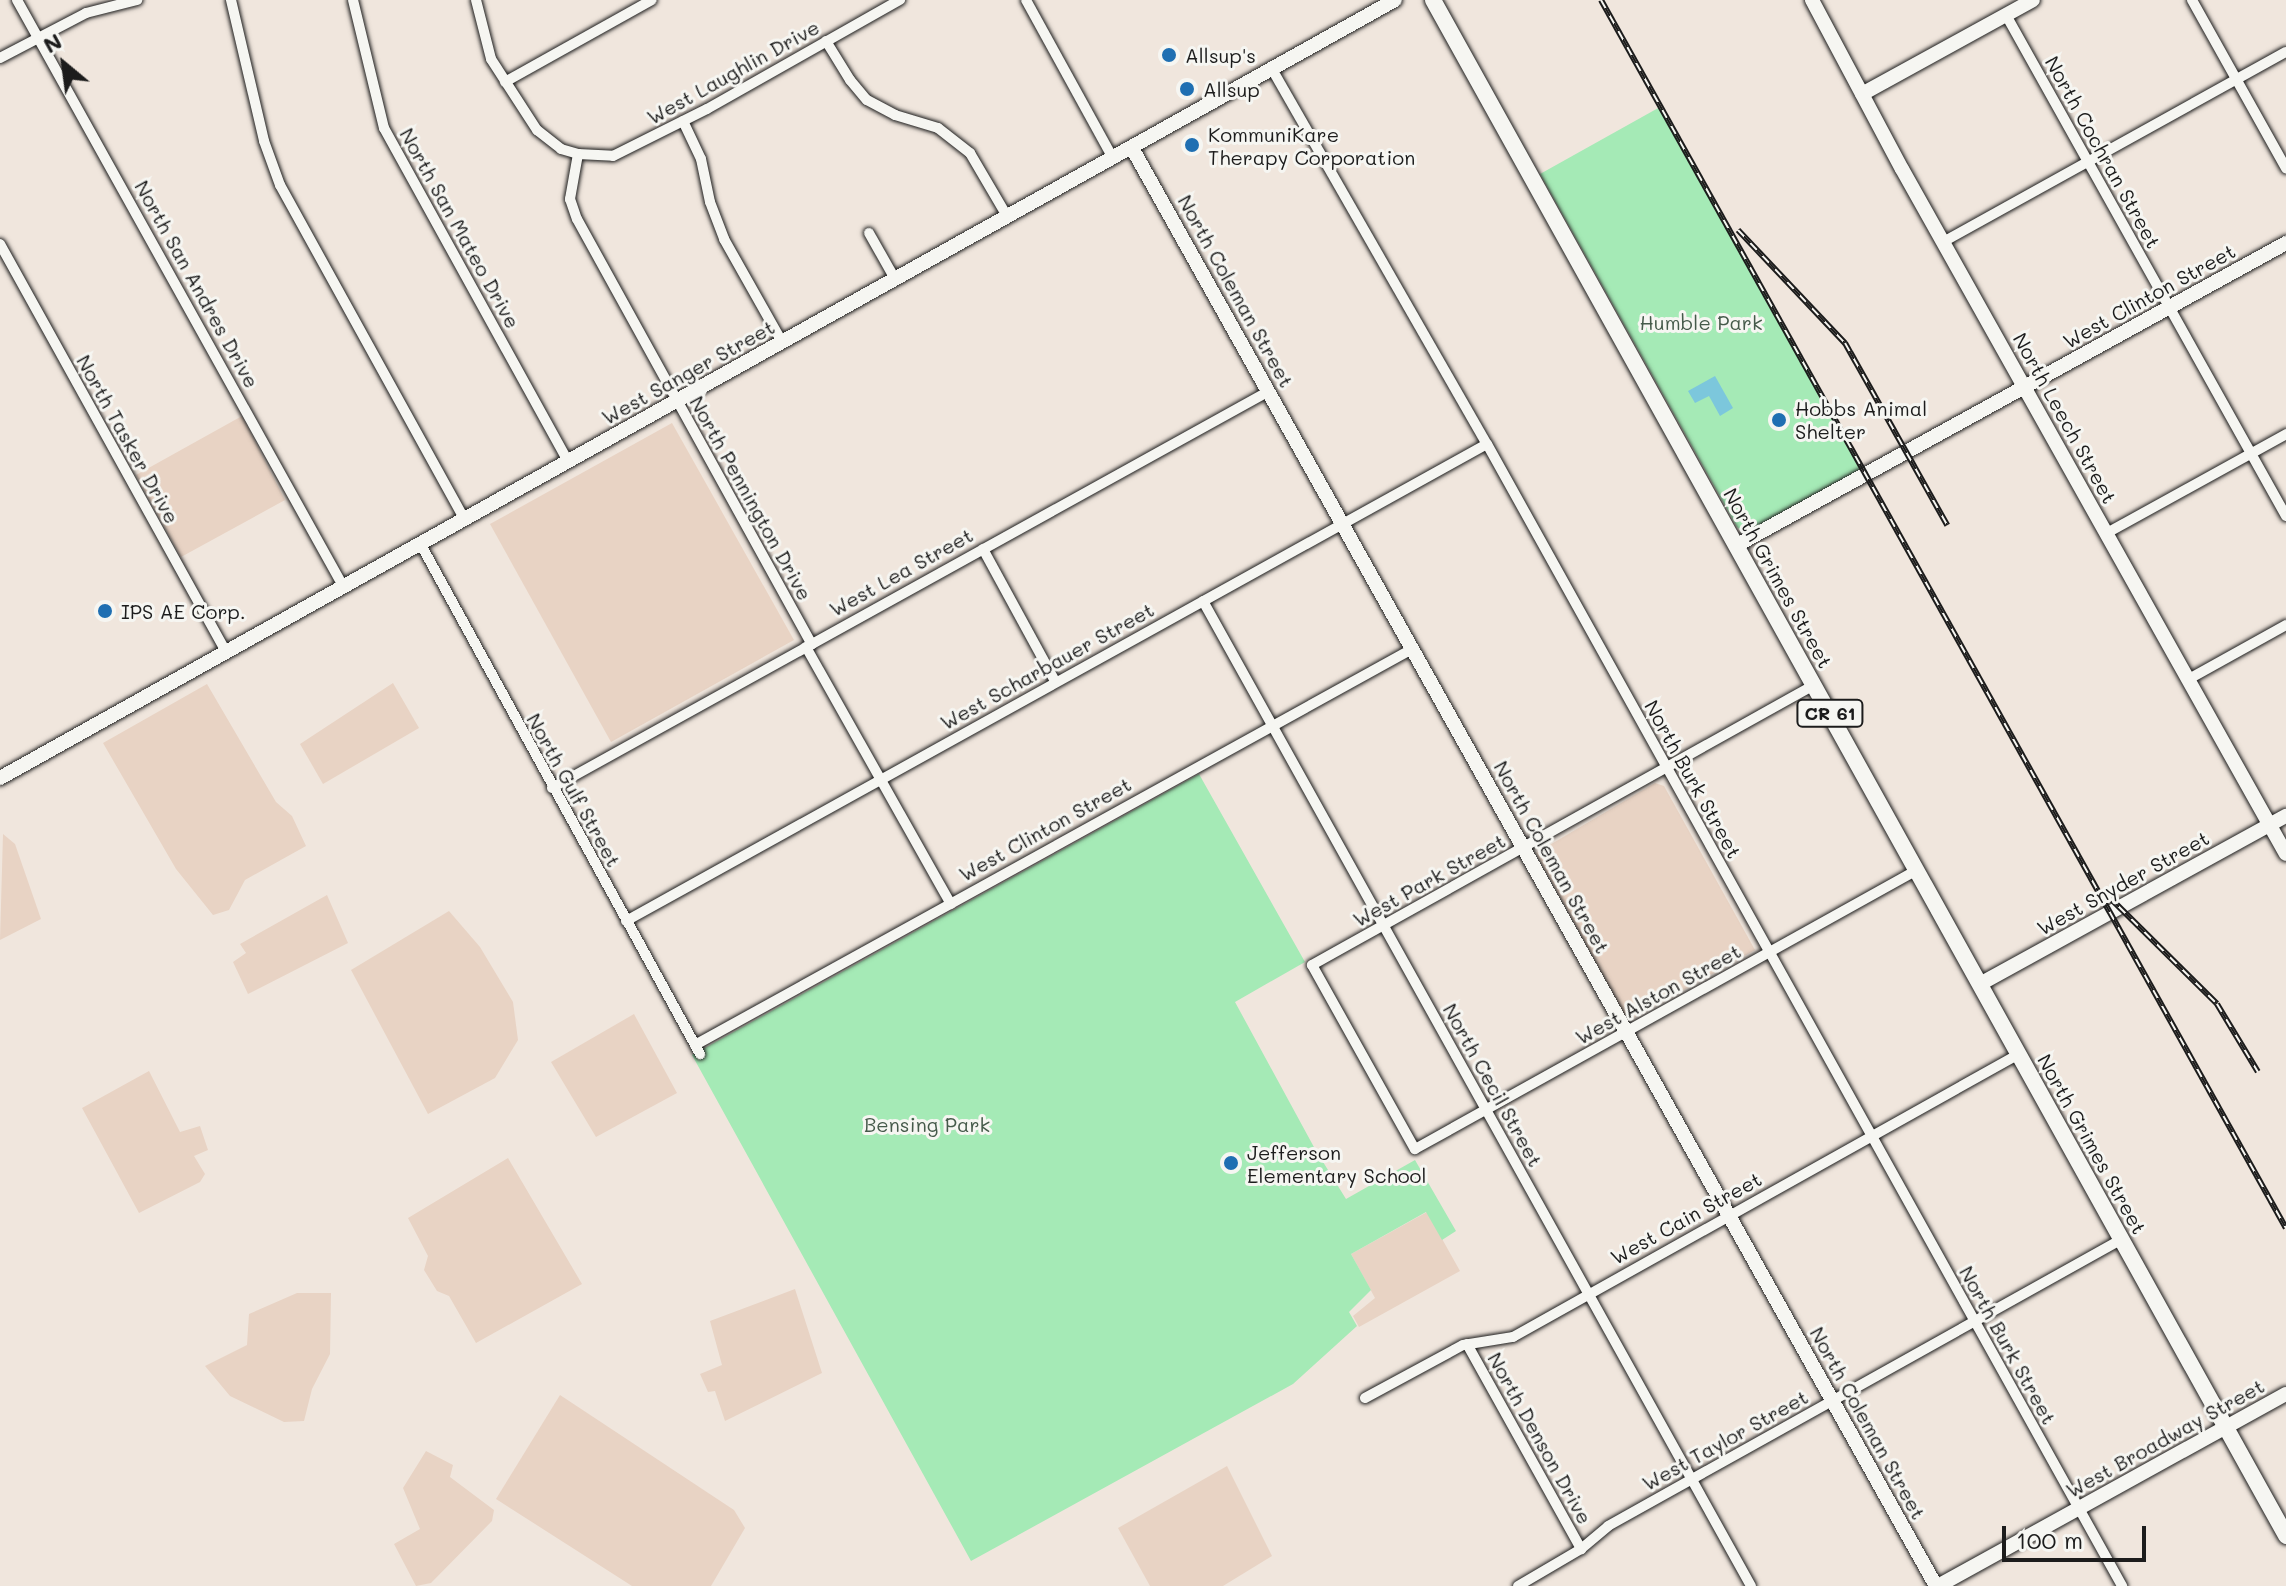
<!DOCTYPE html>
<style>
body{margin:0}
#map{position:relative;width:2286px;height:1586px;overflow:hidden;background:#f0e6dd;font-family:Mali,sans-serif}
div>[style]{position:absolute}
.built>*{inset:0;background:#e8d3c4}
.green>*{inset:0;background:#a5eab6}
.water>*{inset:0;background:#7cc7dc}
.roads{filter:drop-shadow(0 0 2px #1c1c1c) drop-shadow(0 0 2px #1c1c1c)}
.street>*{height:10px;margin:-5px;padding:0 5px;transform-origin:5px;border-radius:5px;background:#f6f6f2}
.secondary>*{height:14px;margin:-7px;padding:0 7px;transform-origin:7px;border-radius:7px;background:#f6f6f2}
.primary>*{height:16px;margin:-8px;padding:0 8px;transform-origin:8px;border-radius:8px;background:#f6f6f2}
.rail>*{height:6px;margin-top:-3px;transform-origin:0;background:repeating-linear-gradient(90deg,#f6f6f2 0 9px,#1c1c1c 0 18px);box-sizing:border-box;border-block:2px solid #1c1c1c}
.dots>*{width:22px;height:22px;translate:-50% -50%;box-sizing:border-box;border:4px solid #f6f6f2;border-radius:50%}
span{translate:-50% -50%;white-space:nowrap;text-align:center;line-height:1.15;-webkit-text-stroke:6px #f6f6f2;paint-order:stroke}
.shield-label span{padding:2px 6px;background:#f6f6f2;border:2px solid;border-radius:6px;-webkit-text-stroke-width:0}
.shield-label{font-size:18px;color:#1c1c1c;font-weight:700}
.poi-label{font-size:20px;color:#1c1c1c}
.left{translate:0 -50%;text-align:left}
.street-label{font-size:20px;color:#1c1c1c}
.park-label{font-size:20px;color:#455a4a}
.north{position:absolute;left:24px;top:24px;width:80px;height:80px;-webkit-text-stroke:6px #f6f6f2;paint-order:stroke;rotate:331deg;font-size:22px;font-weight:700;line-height:32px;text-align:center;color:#1c1c1c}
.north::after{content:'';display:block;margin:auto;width:28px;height:36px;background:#1c1c1c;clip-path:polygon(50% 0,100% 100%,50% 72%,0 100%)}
.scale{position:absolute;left:2002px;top:1526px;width:144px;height:36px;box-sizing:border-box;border:4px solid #1c1c1c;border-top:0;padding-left:10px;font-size:24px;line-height:28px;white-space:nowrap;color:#1c1c1c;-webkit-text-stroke:6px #f6f6f2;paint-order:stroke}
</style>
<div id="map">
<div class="built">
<i style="clip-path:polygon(242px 416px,285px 500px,181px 557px,136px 475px)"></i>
<i style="clip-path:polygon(672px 423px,794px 640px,611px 742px,490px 524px)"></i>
<i style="clip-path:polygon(393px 683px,419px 728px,323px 784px,300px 744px)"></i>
<i style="clip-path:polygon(207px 684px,276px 802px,292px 816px,306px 846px,245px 880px,229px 910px,213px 915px,176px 869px,103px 743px)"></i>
<i style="clip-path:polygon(1655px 783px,1664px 786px,1755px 950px,1628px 1021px,1536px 853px)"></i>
<i style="clip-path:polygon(3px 834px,15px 844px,41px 919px,0 940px)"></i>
<i style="clip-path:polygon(327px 895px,348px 943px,248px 994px,233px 962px,246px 953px,240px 944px)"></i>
<i style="clip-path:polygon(449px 911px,480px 947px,513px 1002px,518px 1040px,495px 1078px,428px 1114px,351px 970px)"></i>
<i style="clip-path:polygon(634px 1014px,677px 1093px,596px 1137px,551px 1062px)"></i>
<i style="clip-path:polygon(149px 1071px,180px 1132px,200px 1126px,208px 1150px,194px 1156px,205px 1174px,200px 1182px,139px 1213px,82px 1108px)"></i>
<i style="clip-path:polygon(508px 1158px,582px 1284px,476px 1343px,449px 1296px,437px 1291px,424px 1270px,428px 1256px,408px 1218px)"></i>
<i style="clip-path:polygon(1427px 1212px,1460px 1271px,1359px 1327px,1353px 1316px,1375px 1298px,1351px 1254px)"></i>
<i style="clip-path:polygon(795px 1289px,822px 1373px,725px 1421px,715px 1391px,708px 1392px,700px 1374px,722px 1365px,710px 1321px)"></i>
<i style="clip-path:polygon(297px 1293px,331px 1293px,330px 1354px,312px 1389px,304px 1421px,284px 1422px,230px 1396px,205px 1366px,247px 1345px,249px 1314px)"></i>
<i style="clip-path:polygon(560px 1395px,734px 1510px,745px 1528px,711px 1586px,632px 1586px,496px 1499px)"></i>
<i style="clip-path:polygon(426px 1451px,453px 1465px,450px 1477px,494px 1510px,492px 1521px,431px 1583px,416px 1586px,394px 1544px,420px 1529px,403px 1488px)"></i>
<i style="clip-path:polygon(1227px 1466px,1272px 1556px,1223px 1586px,1150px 1586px,1118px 1528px)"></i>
</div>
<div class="green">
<i style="clip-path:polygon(1660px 107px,1863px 470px,1745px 534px,1737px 527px,1540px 174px)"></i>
<i style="clip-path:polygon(1199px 774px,1305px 962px,1235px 1002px,1315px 1149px,1346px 1199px,1415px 1160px,1456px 1231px,1442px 1240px,1426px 1212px,1351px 1254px,1371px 1290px,1349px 1312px,1357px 1326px,1293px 1384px,971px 1561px,692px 1055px)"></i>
</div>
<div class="water">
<i style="clip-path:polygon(1715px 376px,1733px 408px,1720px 416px,1709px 396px,1695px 403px,1688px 391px)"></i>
</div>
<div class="roads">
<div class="street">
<i style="left:17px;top:0;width:671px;rotate:60.91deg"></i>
<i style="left:231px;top:0;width:145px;rotate:76.8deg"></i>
<i style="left:264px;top:141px;width:47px;rotate:70deg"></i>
<i style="left:280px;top:185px;width:381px;rotate:61.1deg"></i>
<i style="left:353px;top:0;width:132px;rotate:76.4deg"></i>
<i style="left:384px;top:128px;width:380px;rotate:61.1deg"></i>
<i style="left:476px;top:0;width:61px;rotate:75.7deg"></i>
<i style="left:491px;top:59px;width:85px;rotate:57.1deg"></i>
<i style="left:537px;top:130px;width:31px;rotate:38deg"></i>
<i style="left:561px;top:149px;width:18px;rotate:16deg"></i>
<i style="left:578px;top:154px;width:35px;rotate:3deg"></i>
<i style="left:613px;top:156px;width:105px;rotate:-26.6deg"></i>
<i style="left:707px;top:109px;width:222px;rotate:-29.5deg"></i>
<i style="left:1026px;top:0;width:180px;rotate:61.2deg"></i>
<i style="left:2192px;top:0;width:193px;rotate:60.8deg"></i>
<i style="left:2006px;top:15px;width:574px;rotate:60.8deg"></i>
<i style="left:826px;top:41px;width:46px;rotate:58.4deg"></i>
<i style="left:850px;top:80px;width:26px;rotate:50deg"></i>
<i style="left:867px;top:100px;width:32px;rotate:28deg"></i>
<i style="left:895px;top:115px;width:45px;rotate:16.8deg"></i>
<i style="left:938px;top:128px;width:41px;rotate:38deg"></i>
<i style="left:970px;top:153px;width:73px;rotate:59.6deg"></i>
<i style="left:0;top:58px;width:97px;rotate:-27.6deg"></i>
<i style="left:86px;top:13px;width:53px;rotate:-14.3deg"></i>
<i style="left:1272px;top:69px;width:432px;rotate:60.2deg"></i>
<i style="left:1487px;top:444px;width:1307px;rotate:60.92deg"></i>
<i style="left:505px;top:82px;width:168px;rotate:-29.2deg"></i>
<i style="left:683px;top:121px;width:42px;rotate:64.7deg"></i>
<i style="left:701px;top:159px;width:44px;rotate:78.2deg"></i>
<i style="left:710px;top:202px;width:40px;rotate:69deg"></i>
<i style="left:724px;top:239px;width:118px;rotate:60.6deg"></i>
<i style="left:578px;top:154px;width:46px;rotate:100.1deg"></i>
<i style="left:570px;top:199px;width:21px;rotate:71deg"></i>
<i style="left:577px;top:219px;width:486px;rotate:61.1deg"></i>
<i style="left:869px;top:233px;width:53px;rotate:60.5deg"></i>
<i style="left:1943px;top:242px;width:392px;rotate:-29deg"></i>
<i style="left:0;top:244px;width:466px;rotate:61deg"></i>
<i style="left:2107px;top:533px;width:205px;rotate:-28.9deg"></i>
<i style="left:420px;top:543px;width:583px;rotate:61.28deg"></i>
<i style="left:983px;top:549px;width:150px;rotate:61.4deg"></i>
<i style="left:1203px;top:601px;width:1127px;rotate:60.91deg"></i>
<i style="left:806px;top:647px;width:295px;rotate:60.6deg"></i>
<i style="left:2189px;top:679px;width:111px;rotate:-29.1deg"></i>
<i style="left:1814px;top:685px;width:575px;rotate:150.85deg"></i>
<i style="left:1312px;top:965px;width:211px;rotate:60.8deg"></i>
<i style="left:1415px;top:1149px;width:574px;rotate:-29.06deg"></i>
<i style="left:552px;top:788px;width:820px;rotate:-28.97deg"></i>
<i style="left:626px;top:921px;width:984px;rotate:-28.99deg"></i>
<i style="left:695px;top:1045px;width:821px;rotate:-28.91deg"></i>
<i style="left:1467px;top:1344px;width:235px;rotate:60.9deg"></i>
<i style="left:1365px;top:1398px;width:111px;rotate:-28.4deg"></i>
<i style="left:1463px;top:1345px;width:51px;rotate:-9.1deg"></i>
<i style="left:1513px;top:1337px;width:580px;rotate:-29.22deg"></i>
<i style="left:1518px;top:1586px;width:73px;rotate:-30.4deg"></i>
<i style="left:1581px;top:1549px;width:35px;rotate:-40deg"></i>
<i style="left:1608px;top:1526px;width:589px;rotate:-29.18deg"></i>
</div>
<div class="secondary">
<i style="left:1812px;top:0;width:191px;rotate:62deg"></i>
<i style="left:1902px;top:169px;width:785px;rotate:60.73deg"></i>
<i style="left:1862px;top:94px;width:195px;rotate:-28.8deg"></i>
<i style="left:1132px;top:148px;width:1648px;rotate:60.79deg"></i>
<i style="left:1737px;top:545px;width:627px;rotate:-28.81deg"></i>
<i style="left:0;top:778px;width:1597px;rotate:-29.15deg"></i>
<i style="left:1980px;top:984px;width:349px;rotate:-28.8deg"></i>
<i style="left:1938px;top:1586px;width:397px;rotate:-28.9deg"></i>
</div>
<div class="primary">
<i style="left:1433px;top:0;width:1757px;rotate:60.95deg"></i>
</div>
</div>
<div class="rail">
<i style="left:1601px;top:0;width:1406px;rotate:60.85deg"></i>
<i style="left:1738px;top:230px;width:156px;rotate:46.6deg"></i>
<i style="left:1845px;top:343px;width:209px;rotate:60.7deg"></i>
<i style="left:2106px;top:894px;width:156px;rotate:44.7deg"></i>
<i style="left:2217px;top:1004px;width:79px;rotate:58.9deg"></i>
</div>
<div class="dots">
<i style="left:1169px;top:55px;background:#1f6fb2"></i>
<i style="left:1187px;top:89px;background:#1f6fb2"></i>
<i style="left:1192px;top:145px;background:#1f6fb2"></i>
<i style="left:1779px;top:420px;background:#1f6fb2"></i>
<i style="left:105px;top:611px;background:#1f6fb2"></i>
<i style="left:1231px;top:1163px;background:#1f6fb2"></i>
</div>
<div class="shield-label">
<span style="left:1830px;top:713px">CR 61</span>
</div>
<div class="poi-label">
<span class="left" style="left:1185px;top:55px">Allsup's</span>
<span class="left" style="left:1203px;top:89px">Allsup</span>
<span class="left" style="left:1208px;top:146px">KommuniKare<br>Therapy Corporation</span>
<span class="left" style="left:1795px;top:420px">Hobbs Animal<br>Shelter</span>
<span class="left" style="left:121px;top:611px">IPS AE Corp.</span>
<span class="left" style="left:1247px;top:1164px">Jefferson<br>Elementary School</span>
</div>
<div class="street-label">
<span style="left:733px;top:72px;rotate:-29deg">West Laughlin Drive</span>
<span style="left:2103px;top:152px;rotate:61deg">North Cochran Street</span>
<span style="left:460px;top:228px;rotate:61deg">North San Mateo Drive</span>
<span style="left:197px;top:284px;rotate:61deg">North San Andres Drive</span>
<span style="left:1236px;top:291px;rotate:61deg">North Coleman Street</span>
<span style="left:2149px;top:296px;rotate:-29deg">West Clinton Street</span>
<span style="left:688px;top:372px;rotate:-29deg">West Sanger Street</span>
<span style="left:2065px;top:418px;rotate:61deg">North Leech Street</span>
<span style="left:128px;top:439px;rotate:61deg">North Tasker Drive</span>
<span style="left:751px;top:498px;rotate:61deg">North Pennington Drive</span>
<span style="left:901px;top:572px;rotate:-29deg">West Lea Street</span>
<span style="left:1778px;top:578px;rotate:61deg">North Grimes Street</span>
<span style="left:1047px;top:666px;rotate:-29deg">West Scharbauer Street</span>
<span style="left:1693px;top:779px;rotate:61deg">North Burk Street</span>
<span style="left:574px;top:790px;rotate:61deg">North Gulf Street</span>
<span style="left:1045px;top:829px;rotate:-29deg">West Clinton Street</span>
<span style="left:1552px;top:857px;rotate:61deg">North Coleman Street</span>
<span style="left:1429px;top:880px;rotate:-29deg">West Park Street</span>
<span style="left:2123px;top:883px;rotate:-29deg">West Snyder Street</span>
<span style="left:1658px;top:994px;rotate:-29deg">West Alston Street</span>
<span style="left:1493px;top:1085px;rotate:61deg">North Cecil Street</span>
<span style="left:2092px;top:1144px;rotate:61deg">North Grimes Street</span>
<span style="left:1686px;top:1218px;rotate:-29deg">West Cain Street</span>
<span style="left:2008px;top:1345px;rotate:61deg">North Burk Street</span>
<span style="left:1868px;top:1423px;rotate:61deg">North Coleman Street</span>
<span style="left:1540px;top:1438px;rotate:61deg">North Denson Drive</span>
<span style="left:2165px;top:1438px;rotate:-29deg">West Broadway Street</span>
<span style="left:1725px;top:1440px;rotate:-29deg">West Taylor Street</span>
</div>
<div class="park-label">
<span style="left:1701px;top:322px">Humble Park</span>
<span style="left:927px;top:1124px">Bensing Park</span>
</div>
<div class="north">N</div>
<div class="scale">100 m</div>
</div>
